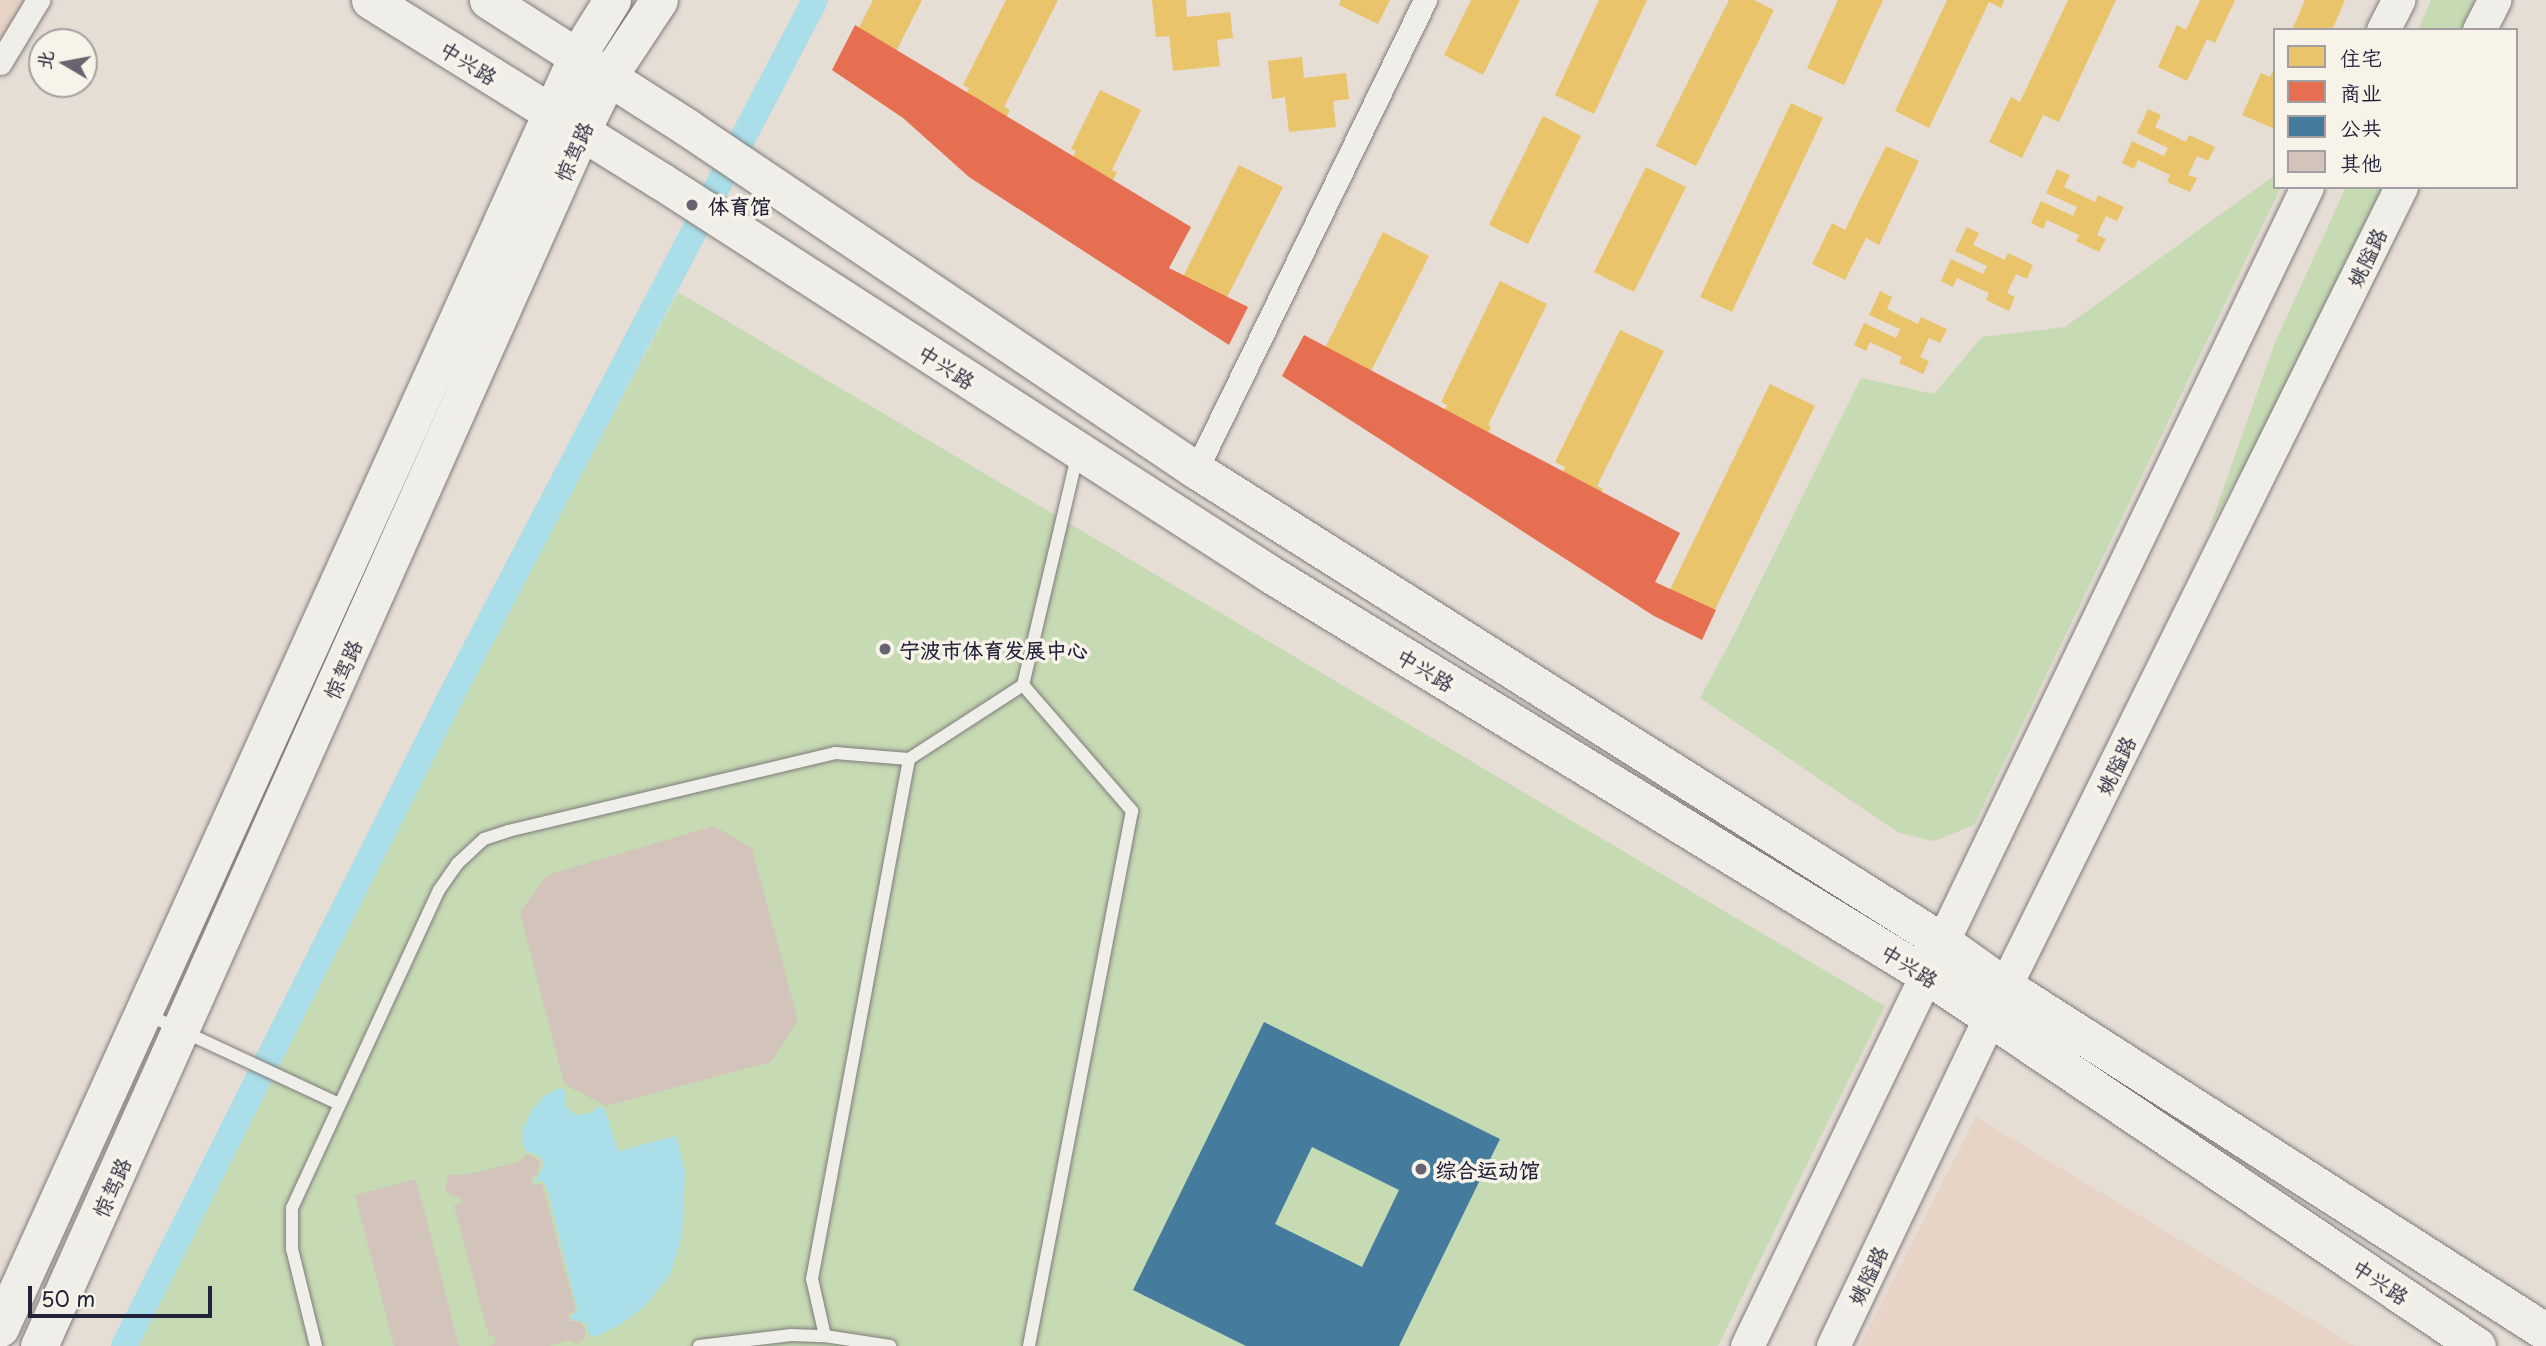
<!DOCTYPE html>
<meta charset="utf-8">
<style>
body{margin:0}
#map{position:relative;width:2546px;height:1346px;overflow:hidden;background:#e6ddd5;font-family:"Playpen Sans","LXGW WenKai TC",sans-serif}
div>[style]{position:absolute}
.built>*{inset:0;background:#e7d4c6}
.green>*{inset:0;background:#c6dab3}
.water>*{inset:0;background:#aadee8}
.homes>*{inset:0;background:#e9c46a}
.shops>*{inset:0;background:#e76f51}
.public>*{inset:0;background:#457b9d}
.canal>*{height:26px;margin:-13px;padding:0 13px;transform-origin:13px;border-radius:13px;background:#aadee8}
.building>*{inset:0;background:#d2c4bb}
.roads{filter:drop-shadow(0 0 2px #7f7b7c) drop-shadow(0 0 2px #7f7b7c)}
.lane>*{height:12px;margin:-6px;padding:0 6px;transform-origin:6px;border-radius:6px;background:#f0eee9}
.street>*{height:23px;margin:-11.5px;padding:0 11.5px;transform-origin:11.5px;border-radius:11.5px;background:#f0eee9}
.secondary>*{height:33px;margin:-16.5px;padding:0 16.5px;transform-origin:16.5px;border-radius:16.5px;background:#f0eee9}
.primary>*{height:37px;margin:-18.5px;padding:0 18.5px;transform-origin:18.5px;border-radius:18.5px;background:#f0eee9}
.dots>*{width:19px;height:19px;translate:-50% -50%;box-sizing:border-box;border:4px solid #f7f3e8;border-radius:50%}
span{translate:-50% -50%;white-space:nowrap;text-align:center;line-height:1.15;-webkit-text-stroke:7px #f7f3e8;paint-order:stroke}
.street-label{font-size:21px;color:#22223b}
.poi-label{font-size:21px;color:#22223b;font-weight:700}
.left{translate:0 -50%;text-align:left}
.legend{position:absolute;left:2273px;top:28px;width:245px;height:161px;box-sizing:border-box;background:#f7f3e8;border:2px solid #a29fa3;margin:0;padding:9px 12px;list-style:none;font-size:21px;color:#22223b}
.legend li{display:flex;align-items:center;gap:14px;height:35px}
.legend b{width:35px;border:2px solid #a29fa3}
.north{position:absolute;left:28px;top:28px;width:70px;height:70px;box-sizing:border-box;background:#f7f3e8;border:2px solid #a29fa3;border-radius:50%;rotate:280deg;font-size:19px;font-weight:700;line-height:28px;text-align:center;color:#22223b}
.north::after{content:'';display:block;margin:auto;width:24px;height:32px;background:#676371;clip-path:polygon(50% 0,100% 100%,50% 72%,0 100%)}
.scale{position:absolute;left:28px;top:1286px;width:184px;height:32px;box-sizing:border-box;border:4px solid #22223b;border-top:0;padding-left:9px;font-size:21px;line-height:24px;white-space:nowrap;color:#22223b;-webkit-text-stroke:5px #f7f3e8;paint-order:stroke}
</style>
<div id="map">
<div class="built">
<i style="clip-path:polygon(0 0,31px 0,0 51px)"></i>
<i style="clip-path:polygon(1976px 1117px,2355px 1346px,1860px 1346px)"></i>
</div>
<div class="green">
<i style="clip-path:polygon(2431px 0,2475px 0,2461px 30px,2418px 30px)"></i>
<i style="clip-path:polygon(2275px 175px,2275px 187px,2281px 187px,1974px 825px,1934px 841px,1899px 833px,1700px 698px,1735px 633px,1861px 378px,1934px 394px,1982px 337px,2065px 327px)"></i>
<i style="clip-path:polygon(2346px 187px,2385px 187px,2297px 372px,2209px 529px,2274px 345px)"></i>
<i style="clip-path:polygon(678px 292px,1885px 1006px,1718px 1346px,120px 1346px)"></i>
</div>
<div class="water">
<i style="clip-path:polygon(559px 1088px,566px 1090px,566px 1105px,572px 1113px,581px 1115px,593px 1112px,598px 1106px,605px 1110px,618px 1151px,676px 1136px,685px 1171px,682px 1236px,671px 1273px,646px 1305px,621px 1324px,595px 1337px,589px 1334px,586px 1323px,571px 1319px,571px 1315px,578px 1312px,547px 1188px,543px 1181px,535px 1182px,544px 1164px,541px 1157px,526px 1151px,523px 1144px,522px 1132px,531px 1111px,543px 1097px)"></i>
</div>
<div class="homes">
<i style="clip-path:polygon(873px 0,922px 0,877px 89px,838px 69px)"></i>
<i style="clip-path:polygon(1006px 0,1058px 0,1004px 107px,1010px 110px,983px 162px,942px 141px,969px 88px,963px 85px)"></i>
<i style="clip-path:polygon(1152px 0,1186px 0,1187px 17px,1230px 12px,1233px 38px,1217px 40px,1220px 66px,1173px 71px,1169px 36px,1156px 37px)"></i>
<i style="clip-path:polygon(1341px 0,1390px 0,1378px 24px,1339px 5px)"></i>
<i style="clip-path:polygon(1471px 0,1520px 0,1483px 75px,1444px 55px)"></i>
<i style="clip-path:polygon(1599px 0,1647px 0,1594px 114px,1555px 95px)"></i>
<i style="clip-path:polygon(1729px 0,1754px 0,1774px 10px,1696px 166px,1656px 146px)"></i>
<i style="clip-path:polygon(1838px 0,1883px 0,1844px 85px,1807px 68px)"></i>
<i style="clip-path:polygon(1947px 0,2004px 0,2001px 8px,1989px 2px,1929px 128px,1895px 111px)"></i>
<i style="clip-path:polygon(2068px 0,2116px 0,2059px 122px,2043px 115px,2022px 158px,1989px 142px,2011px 97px,2020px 102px)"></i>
<i style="clip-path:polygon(2200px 0,2235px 0,2215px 43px,2207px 39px,2187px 81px,2158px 67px,2177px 25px,2186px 30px)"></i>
<i style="clip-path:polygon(2305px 0,2345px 0,2332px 30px,2292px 30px)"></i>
<i style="clip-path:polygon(1302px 57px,1304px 78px,1346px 73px,1349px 99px,1333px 101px,1336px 127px,1289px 132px,1285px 97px,1272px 99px,1268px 61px)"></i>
<i style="clip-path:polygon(2275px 67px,2275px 129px,2242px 115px,2261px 73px,2270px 77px)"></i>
<i style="clip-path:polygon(1100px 90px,1141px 110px,1112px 170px,1117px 172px,1084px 239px,1043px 219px,1076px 151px,1071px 149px)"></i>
<i style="clip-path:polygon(1791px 103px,1823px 118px,1732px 312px,1700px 297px)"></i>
<i style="clip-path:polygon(2148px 109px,2161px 115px,2155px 127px,2186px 142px,2189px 135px,2215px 147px,2208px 161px,2197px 156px,2188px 175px,2197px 178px,2190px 192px,2167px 182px,2170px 175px,2138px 160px,2134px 169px,2122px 163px,2132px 141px,2164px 156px,2168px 148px,2137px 133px)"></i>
<i style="clip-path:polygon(1543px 116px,1581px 136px,1528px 244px,1489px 225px)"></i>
<i style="clip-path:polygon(1886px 146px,1919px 161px,1879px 245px,1866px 238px,1845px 280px,1812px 264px,1832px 223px,1845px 230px)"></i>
<i style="clip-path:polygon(1239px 165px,1283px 187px,1214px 323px,1171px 301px)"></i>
<i style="clip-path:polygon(1646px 167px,1686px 187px,1634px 292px,1594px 272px)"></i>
<i style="clip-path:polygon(2057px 169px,2070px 175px,2064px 187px,2095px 202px,2098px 195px,2124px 207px,2117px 221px,2106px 216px,2097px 235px,2106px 239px,2099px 252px,2076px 241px,2079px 235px,2047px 220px,2043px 229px,2031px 223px,2041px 201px,2073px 216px,2077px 207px,2046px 193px)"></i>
<i style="clip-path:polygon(1967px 227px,1979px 233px,1973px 245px,2005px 260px,2008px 253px,2033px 265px,2027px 279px,2016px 274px,2007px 293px,2015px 297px,2009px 311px,1986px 300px,1989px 293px,1957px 278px,1953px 287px,1941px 281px,1951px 259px,1983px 274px,1987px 266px,1955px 251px)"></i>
<i style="clip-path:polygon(1383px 232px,1429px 256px,1352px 409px,1306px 386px)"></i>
<i style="clip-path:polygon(1500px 281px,1547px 304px,1488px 425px,1491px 427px,1464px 483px,1419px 461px,1447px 405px,1441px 402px)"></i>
<i style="clip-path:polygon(1880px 291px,1892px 297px,1887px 309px,1918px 324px,1921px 317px,1947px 329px,1940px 343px,1929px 338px,1920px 357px,1929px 361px,1923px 374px,1899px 363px,1902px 357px,1870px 342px,1866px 351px,1854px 345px,1864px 323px,1896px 338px,1900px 329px,1869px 315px)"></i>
<i style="clip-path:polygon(1620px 330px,1664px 351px,1597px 486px,1603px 489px,1573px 551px,1534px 532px,1565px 467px,1555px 462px)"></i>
<i style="clip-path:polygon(1770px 384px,1815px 406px,1703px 634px,1659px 612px)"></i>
</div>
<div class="shops">
<i style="clip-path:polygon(855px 25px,1191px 227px,1169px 268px,1248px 307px,1229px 345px,969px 177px,903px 118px,832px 70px)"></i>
<i style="clip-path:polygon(1304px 335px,1680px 533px,1655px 582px,1716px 610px,1702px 640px,1654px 616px,1282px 376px)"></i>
</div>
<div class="public">
<i style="clip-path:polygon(evenodd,1264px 1022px,1500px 1139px,1399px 1346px,1246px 1346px,1133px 1290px,1264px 1022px,1312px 1147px,1399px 1190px,1362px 1267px,1275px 1224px,1312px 1147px)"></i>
</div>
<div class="canal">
<i style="left:124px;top:1346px;width:732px;rotate:-63.29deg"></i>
<i style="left:453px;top:692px;width:781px;rotate:-62.38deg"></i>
</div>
<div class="building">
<i style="clip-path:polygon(714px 826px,752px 848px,798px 1020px,771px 1062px,606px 1106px,564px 1084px,520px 912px,547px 875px)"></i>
<i style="clip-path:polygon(528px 1154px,538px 1159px,540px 1163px,537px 1175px,531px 1178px,533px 1185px,542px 1183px,576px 1312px,568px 1314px,570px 1321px,580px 1322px,586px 1330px,584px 1339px,577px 1344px,568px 1340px,548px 1346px,489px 1346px,496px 1343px,494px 1335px,489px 1337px,454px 1206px,462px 1203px,460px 1197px,451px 1196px,445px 1189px,449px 1175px,465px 1175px,518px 1162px)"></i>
<i style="clip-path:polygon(416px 1179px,459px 1346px,394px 1346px,355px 1195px)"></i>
</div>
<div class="roads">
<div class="lane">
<i style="left:1023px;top:685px;width:167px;rotate:49.1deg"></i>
<i style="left:1132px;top:811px;width:545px;rotate:100.9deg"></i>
<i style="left:159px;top:1020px;width:199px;rotate:25deg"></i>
<i style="left:825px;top:1336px;width:58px;rotate:-102.8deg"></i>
<i style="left:812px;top:1279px;width:529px;rotate:-79.43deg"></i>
<i style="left:909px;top:759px;width:136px;rotate:-33deg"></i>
<i style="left:1023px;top:685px;width:238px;rotate:-76.7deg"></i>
<i style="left:316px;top:1346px;width:100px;rotate:-103.9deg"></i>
<i style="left:292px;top:1249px;width:41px;rotate:-90deg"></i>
<i style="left:292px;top:1208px;width:350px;rotate:-65.2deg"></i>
<i style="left:439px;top:890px;width:32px;rotate:-55deg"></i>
<i style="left:457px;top:864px;width:37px;rotate:-43deg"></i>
<i style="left:484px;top:839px;width:25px;rotate:-18deg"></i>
<i style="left:508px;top:831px;width:336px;rotate:-13.4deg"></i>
<i style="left:835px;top:753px;width:74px;rotate:4.6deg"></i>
<i style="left:699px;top:1346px;width:93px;rotate:-6.8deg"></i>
<i style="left:791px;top:1335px;width:34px;rotate:2deg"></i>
<i style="left:825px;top:1336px;width:66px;rotate:8.7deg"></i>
</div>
<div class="street">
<i style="left:0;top:63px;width:74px;rotate:-58.9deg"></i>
<i style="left:1196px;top:470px;width:523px;rotate:-64.02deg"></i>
</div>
<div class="secondary">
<i style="left:2383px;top:30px;width:34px;rotate:-63deg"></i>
<i style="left:2479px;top:30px;width:34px;rotate:-63deg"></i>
<i style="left:1747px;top:1346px;width:1287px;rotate:-64.21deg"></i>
<i style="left:1833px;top:1346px;width:399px;rotate:-64.5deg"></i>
<i style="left:2005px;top:986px;width:892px;rotate:-63.64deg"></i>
</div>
<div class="primary">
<i style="left:370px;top:0;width:343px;rotate:31.9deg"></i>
<i style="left:661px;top:181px;width:725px;rotate:32.83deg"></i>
<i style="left:1270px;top:574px;width:771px;rotate:31.42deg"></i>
<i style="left:1928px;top:976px;width:662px;rotate:33.98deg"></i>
<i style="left:488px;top:0;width:237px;rotate:32.6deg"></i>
<i style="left:688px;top:128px;width:612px;rotate:33.95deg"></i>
<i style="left:1196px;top:470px;width:884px;rotate:32.29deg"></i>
<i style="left:1943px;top:942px;width:76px;rotate:35.4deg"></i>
<i style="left:2005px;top:986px;width:642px;rotate:32.6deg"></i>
<i style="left:0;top:1328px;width:1397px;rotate:-65.6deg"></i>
<i style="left:577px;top:56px;width:66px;rotate:-58deg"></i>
<i style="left:39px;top:1346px;width:1329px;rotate:-65.94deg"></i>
<i style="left:581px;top:132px;width:61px;rotate:-63.9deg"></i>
<i style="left:608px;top:77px;width:92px;rotate:-56.5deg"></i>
</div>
</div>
<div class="dots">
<i style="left:692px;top:205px;background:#676371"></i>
<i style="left:885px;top:649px;background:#676371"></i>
<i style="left:1421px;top:1169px;background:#676371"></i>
</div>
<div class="street-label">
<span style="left:469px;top:62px;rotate:32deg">中兴路</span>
<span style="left:573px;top:151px;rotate:-66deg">惊驾路</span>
<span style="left:2366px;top:257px;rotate:-64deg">姚隘路</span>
<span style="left:947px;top:366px;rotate:33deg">中兴路</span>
<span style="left:342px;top:669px;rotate:-66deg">惊驾路</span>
<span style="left:1426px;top:669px;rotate:31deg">中兴路</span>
<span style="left:2115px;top:765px;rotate:-64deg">姚隘路</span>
<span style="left:1910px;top:965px;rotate:32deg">中兴路</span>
<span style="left:111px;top:1187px;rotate:-66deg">惊驾路</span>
<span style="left:1867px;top:1275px;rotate:-64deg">姚隘路</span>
<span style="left:2381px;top:1281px;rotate:34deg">中兴路</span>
</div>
<div class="poi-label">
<span class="left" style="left:708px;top:205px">体育馆</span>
<span class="left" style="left:899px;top:649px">宁波市体育发展中心</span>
<span class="left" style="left:1435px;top:1169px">综合运动馆</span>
</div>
<ul class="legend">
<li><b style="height:19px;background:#e9c46a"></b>住宅</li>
<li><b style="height:19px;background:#e76f51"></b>商业</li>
<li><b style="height:19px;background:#457b9d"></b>公共</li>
<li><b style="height:19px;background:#d2c4bb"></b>其他</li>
</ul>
<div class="north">北</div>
<div class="scale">50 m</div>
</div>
